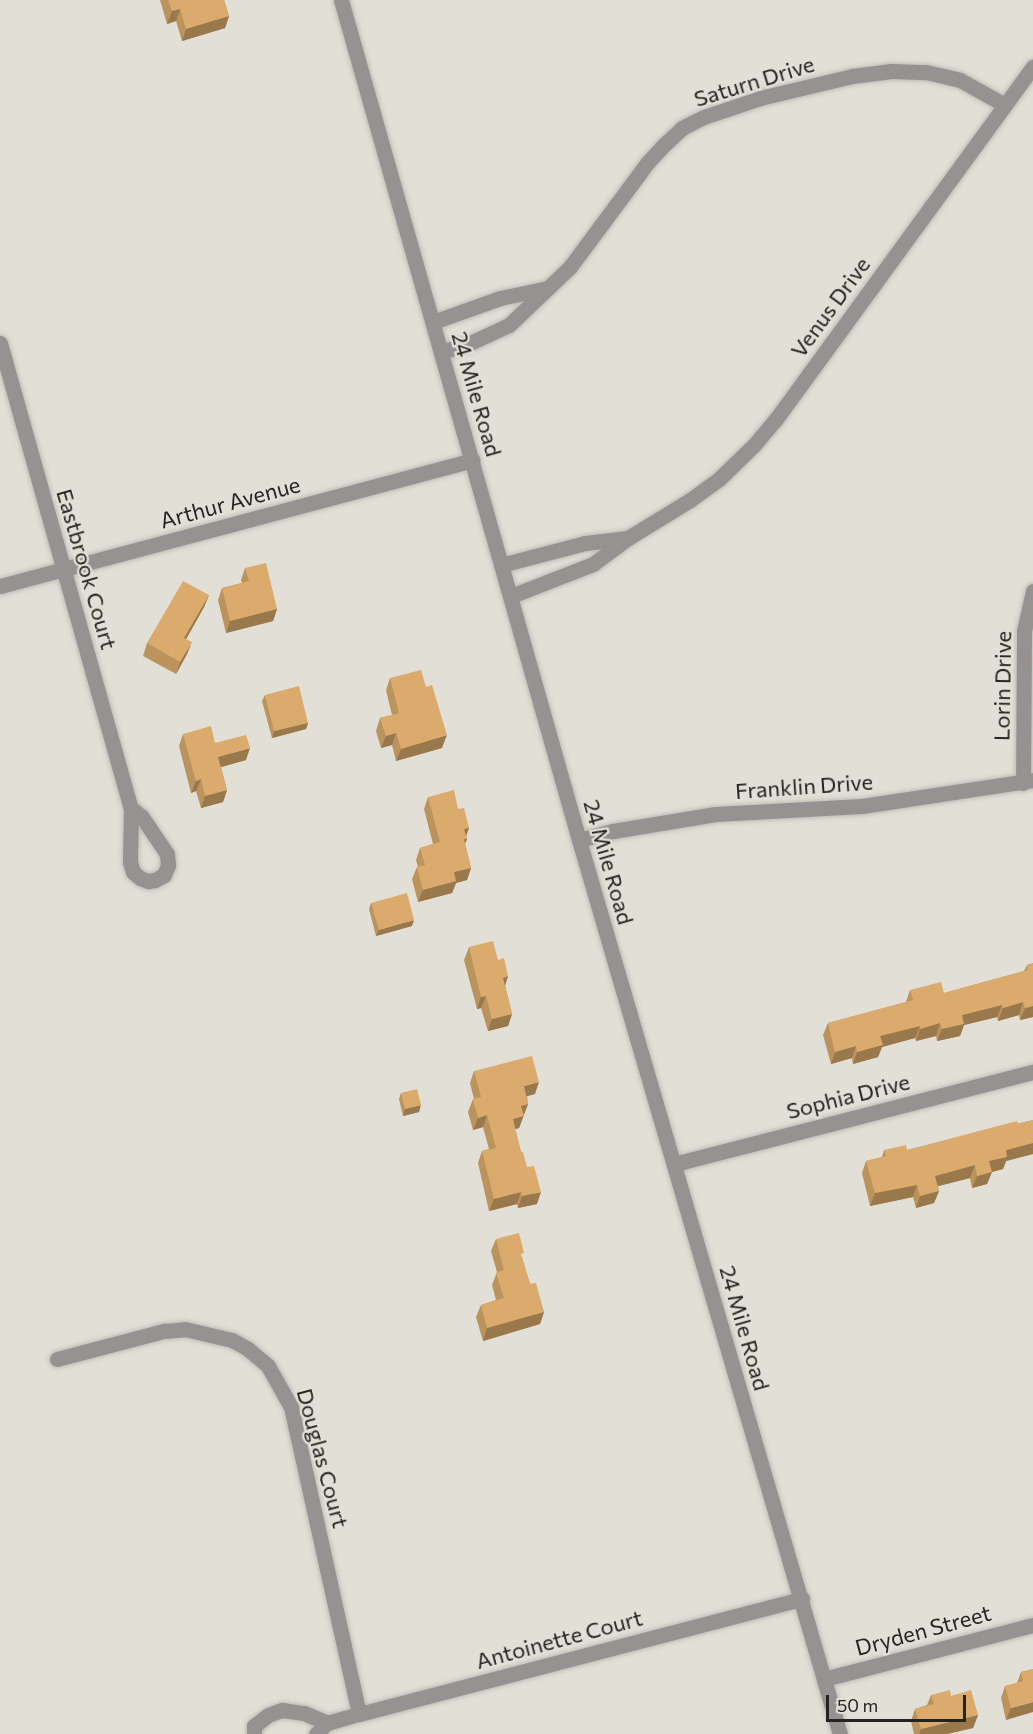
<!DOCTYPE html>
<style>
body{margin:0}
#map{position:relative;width:1033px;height:1734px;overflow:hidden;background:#e2dfd7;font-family:Commissioner,sans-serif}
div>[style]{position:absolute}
.roads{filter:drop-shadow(0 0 2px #c0bdb6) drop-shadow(0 0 2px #c0bdb6)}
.minor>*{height:15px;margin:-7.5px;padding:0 7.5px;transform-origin:7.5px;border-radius:7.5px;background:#979292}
.wall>*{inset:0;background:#bb935d}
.shaded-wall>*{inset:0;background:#99784c}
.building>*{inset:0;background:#daab6c}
span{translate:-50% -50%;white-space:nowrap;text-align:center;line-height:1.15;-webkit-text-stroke:4.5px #e2dfd7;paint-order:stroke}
.street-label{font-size:22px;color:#242320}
.scale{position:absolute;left:826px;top:1695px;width:140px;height:27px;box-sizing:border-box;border:3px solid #242320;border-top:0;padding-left:8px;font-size:18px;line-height:21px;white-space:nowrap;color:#242320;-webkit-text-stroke:4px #e2dfd7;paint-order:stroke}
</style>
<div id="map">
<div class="roads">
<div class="minor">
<i style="left:341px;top:0;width:873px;rotate:74.18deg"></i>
<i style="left:579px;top:840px;width:931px;rotate:73.73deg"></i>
<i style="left:433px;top:322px;width:71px;rotate:-19.7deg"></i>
<i style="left:500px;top:298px;width:49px;rotate:-11.8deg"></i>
<i style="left:0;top:343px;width:483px;rotate:74.3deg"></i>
<i style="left:131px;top:808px;width:54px;rotate:91.1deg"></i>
<i style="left:130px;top:862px;width:10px;rotate:73deg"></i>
<i style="left:133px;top:872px;width:9px;rotate:41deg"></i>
<i style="left:140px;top:878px;width:9px;rotate:21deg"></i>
<i style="left:148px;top:881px;width:7px;rotate:-8deg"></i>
<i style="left:155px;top:880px;width:10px;rotate:-29deg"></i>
<i style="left:164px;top:875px;width:11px;rotate:-68deg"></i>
<i style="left:168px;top:865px;width:11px;rotate:-95deg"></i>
<i style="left:167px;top:854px;width:45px;rotate:-124deg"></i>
<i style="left:142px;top:817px;width:14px;rotate:-141deg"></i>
<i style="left:441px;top:352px;width:28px;rotate:-17deg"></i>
<i style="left:468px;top:344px;width:45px;rotate:-24.9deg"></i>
<i style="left:509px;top:325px;width:84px;rotate:-43.6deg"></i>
<i style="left:570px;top:267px;width:131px;rotate:-53.4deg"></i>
<i style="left:648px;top:162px;width:26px;rotate:-47deg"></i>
<i style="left:666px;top:143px;width:22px;rotate:-43deg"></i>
<i style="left:682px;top:128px;width:25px;rotate:-27deg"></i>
<i style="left:704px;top:117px;width:59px;rotate:-18.7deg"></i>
<i style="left:760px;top:98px;width:95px;rotate:-13.4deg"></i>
<i style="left:852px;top:76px;width:40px;rotate:-7.1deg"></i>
<i style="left:892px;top:71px;width:34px;rotate:2deg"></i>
<i style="left:926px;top:72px;width:35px;rotate:13deg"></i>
<i style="left:960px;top:80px;width:51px;rotate:29.1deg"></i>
<i style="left:501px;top:565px;width:87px;rotate:-14.7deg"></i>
<i style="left:585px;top:543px;width:43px;rotate:-6.6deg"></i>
<i style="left:0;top:586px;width:489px;rotate:-14.9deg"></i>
<i style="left:511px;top:596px;width:88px;rotate:-21.3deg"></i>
<i style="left:593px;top:564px;width:44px;rotate:-36.6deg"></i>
<i style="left:628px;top:538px;width:73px;rotate:-31.5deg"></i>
<i style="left:690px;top:500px;width:36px;rotate:-36deg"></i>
<i style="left:719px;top:479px;width:49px;rotate:-44.2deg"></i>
<i style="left:754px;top:445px;width:34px;rotate:-50deg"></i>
<i style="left:776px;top:419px;width:436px;rotate:-53.9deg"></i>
<i style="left:1023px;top:783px;width:152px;rotate:-89.6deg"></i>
<i style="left:1024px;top:631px;width:41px;rotate:-77.3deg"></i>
<i style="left:579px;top:840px;width:35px;rotate:-15deg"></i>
<i style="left:613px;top:831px;width:104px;rotate:-9.4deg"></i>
<i style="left:716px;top:814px;width:146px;rotate:-3.1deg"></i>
<i style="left:862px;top:806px;width:173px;rotate:-8.6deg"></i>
<i style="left:674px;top:1164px;width:371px;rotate:-14.4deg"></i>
<i style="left:57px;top:1359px;width:111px;rotate:-14.7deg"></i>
<i style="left:164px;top:1331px;width:21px;rotate:-5deg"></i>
<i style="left:185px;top:1329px;width:48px;rotate:13.2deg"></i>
<i style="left:232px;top:1340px;width:18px;rotate:29deg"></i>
<i style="left:248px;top:1349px;width:26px;rotate:40deg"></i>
<i style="left:268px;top:1366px;width:47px;rotate:60.7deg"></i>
<i style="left:291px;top:1407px;width:314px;rotate:77.5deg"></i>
<i style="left:824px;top:1679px;width:216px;rotate:-14.5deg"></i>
<i style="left:254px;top:1734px;width:8px;rotate:-90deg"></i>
<i style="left:254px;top:1726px;width:18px;rotate:-38deg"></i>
<i style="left:268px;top:1715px;width:15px;rotate:-20deg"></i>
<i style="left:282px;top:1710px;width:22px;rotate:8deg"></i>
<i style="left:304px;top:1713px;width:25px;rotate:23deg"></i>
<i style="left:316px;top:1734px;width:16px;rotate:-45deg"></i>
<i style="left:327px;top:1723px;width:33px;rotate:-16deg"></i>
<i style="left:359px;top:1714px;width:458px;rotate:-14.6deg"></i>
</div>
</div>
<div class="wall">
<i style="clip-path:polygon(160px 0,224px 0,229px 16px,225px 28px,182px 41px,176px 21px,167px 24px)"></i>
<i style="clip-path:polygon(245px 568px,277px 609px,273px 621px,226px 633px,218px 600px,222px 588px,242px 583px,241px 580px)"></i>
<i style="clip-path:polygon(209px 595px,204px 607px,186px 639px,187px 654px,176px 674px,143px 656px,147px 643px)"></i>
<i style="clip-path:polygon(390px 678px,442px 748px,396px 761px,392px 745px,381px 748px,376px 731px,380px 718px,392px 715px,386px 690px)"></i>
<i style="clip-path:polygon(265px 695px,308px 723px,306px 729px,272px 738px,262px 701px)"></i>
<i style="clip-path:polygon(183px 734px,215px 743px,246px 760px,221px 767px,227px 790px,223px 802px,201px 808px,196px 791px,191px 793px,179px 746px)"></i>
<i style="clip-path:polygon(428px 797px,458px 809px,469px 828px,466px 836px,467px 839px,465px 844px,471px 868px,467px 880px,456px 883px,452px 893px,418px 902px,412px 879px,417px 867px,418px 867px,416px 860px,420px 848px,433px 844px,424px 809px)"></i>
<i style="clip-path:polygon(371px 903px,412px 926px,376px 936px,369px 909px)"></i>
<i style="clip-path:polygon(469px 947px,498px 960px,508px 976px,505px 985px,512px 1014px,508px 1026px,488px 1031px,481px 1008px,477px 1009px,464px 960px)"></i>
<i style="clip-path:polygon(1033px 963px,1033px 1017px,1020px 1020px,1019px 1015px,998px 1021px,997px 1017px,964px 1025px,960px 1036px,937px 1041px,936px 1036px,916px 1041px,915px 1038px,882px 1047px,878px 1057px,853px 1064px,852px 1058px,831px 1064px,823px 1035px,828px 1023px,906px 1002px,910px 990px,944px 993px,1024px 971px,1027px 965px)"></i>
<i style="clip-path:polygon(474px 1071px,535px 1094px,527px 1096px,528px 1104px,519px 1128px,515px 1129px,521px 1152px,537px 1204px,518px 1208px,517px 1204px,489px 1211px,478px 1163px,482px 1151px,489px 1149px,483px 1127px,473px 1130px,468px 1112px,473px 1099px,474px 1099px,470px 1083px)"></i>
<i style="clip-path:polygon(401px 1093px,419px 1112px,403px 1116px,399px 1099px)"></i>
<i style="clip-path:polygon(1033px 1120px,1033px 1154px,1006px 1161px,1003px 1169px,992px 1172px,987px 1184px,972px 1188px,970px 1178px,938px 1186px,939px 1191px,934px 1203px,916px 1208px,913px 1197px,870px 1206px,862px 1173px,866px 1161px,882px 1157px,884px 1150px,907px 1150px)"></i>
<i style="clip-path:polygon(496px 1239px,522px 1258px,530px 1284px,544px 1312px,540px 1324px,483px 1341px,476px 1317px,481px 1305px,496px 1300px,492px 1285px,497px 1272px,491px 1251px)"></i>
<i style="clip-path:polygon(1033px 1669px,1006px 1720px,1001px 1698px,1005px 1686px,1017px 1683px,1021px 1672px)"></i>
<i style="clip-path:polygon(931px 1695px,978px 1715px,973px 1728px,947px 1734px,914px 1734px,911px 1721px,915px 1709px,927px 1705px)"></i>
</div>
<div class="shaded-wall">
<i style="clip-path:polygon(180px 9px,176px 21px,167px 24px,172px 11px)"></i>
<i style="clip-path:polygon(229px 16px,225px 28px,182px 41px,186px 29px)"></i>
<i style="clip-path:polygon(209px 595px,204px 607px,180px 650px,184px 638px)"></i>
<i style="clip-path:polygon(277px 609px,273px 621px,226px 633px,230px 621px)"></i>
<i style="clip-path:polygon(192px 642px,187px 654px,176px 674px,180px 662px)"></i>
<i style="clip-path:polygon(308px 723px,306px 729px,272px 738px,274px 731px)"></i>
<i style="clip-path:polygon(396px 733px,392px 745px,381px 748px,386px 736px)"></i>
<i style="clip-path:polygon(447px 735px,442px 748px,396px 761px,401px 749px)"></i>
<i style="clip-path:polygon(250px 748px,246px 760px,214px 769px,218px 757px)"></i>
<i style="clip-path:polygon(201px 779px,196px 791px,191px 793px,196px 781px)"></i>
<i style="clip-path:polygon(227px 790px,223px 802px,201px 808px,205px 796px)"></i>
<i style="clip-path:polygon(469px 828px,465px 839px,467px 839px,462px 851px,464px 829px)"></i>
<i style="clip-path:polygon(471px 868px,467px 880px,456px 883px,452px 893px,418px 902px,423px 890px,454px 872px)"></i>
<i style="clip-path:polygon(414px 920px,412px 926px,376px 936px,379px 930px)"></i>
<i style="clip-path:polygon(508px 976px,504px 989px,503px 978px)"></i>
<i style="clip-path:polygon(486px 996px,481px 1008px,477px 1009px,481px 997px)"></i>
<i style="clip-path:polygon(1023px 1002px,1019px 1015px,998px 1021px,1003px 1008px)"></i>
<i style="clip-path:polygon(1002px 1005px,997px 1017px,964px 1025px,960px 1036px,937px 1041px,942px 1029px,962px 1015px)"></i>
<i style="clip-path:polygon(1033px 1006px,1033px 1017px,1020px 1020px,1025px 1008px)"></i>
<i style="clip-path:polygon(512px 1014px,508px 1026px,488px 1031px,492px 1019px)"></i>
<i style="clip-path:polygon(940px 1023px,936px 1036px,916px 1041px,920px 1029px)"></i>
<i style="clip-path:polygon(920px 1026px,915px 1038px,882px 1047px,878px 1057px,853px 1064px,857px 1052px,880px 1036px)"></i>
<i style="clip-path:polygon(856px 1046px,852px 1058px,831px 1064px,835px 1052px)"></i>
<i style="clip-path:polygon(539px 1082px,535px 1094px,520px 1098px,524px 1086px)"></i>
<i style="clip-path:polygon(528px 1104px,519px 1128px,508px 1131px,513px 1119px,521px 1106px)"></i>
<i style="clip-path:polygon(421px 1105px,419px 1112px,403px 1116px,405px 1109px)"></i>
<i style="clip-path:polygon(487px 1115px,483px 1127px,473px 1130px,478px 1118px)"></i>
<i style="clip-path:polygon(1033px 1143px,1033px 1154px,1006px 1161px,1003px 1169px,984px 1174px,989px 1161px,1006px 1150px)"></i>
<i style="clip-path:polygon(975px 1165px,970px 1178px,931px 1188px,935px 1176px)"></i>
<i style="clip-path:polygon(992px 1172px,987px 1184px,972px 1188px,977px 1176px)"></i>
<i style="clip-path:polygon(917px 1185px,913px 1197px,870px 1206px,875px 1193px)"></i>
<i style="clip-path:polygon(939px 1191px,934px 1203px,916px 1208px,920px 1196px)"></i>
<i style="clip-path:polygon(521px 1192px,517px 1204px,489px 1211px,494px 1199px)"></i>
<i style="clip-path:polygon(541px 1192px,537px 1204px,518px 1208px,522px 1196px)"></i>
<i style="clip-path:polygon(544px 1312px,540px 1324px,483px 1341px,487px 1328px)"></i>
<i style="clip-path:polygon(1033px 1702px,1033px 1712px,1006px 1720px,1011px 1708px)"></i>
<i style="clip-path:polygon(978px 1715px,973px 1728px,947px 1734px,919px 1734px,921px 1729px)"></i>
</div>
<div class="building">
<i style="clip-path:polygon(168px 0,224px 0,229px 16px,186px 29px,180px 9px,172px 11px)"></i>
<i style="clip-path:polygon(266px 563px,277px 609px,230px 621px,222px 588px,249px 581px,245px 568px)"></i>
<i style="clip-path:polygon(183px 581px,209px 595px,184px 638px,192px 642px,180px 662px,147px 643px)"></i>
<i style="clip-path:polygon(421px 670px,426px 687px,432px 685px,447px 735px,401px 749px,396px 733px,386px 736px,380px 718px,399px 713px,390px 678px)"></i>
<i style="clip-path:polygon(299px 686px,308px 723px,274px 731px,265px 695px)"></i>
<i style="clip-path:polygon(211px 726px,215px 743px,246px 735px,250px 748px,218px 757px,227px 790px,205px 796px,201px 779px,196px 781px,183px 734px)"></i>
<i style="clip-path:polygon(454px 790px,458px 809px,464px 808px,469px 828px,464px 829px,467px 839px,464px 839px,471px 868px,454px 872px,456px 881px,423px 890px,417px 867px,425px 865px,420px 848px,440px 842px,428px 797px)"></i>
<i style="clip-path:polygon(407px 893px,414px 920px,379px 930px,371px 903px)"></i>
<i style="clip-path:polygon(493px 941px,498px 960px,504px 958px,508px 976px,503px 978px,512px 1014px,492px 1019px,486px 996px,481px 997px,469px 947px)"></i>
<i style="clip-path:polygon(1033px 963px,1033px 1006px,1025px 1008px,1023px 1002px,1003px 1008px,1002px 1005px,962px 1015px,964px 1024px,942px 1029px,940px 1023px,920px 1029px,920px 1026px,880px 1036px,883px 1045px,857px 1052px,856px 1046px,835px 1052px,828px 1023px,913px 1000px,910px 990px,941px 982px,944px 993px,1028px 970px,1027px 965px)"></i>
<i style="clip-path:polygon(532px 1056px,539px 1082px,524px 1086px,528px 1104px,521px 1106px,524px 1116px,513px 1119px,521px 1152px,523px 1152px,527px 1167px,534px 1166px,541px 1192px,522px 1196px,521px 1192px,494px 1199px,482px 1151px,496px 1148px,487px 1115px,478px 1118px,473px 1099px,481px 1097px,474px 1071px)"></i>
<i style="clip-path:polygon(417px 1089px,421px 1105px,405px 1109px,401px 1093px)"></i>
<i style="clip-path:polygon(1033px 1120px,1033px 1143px,1006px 1150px,1007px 1157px,989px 1161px,992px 1172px,977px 1176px,975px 1165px,935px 1176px,939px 1191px,920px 1196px,917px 1185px,875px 1193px,866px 1161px,886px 1156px,884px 1150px,906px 1145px,907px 1150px,1017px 1121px,1018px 1124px)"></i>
<i style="clip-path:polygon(519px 1233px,524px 1253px,521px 1254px,530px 1284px,536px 1283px,544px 1312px,487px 1328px,481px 1305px,504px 1298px,496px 1273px,504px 1270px,496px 1239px)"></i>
<i style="clip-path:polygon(1033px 1669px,1033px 1702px,1011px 1708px,1005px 1686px,1023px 1681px,1021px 1672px)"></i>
<i style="clip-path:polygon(950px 1690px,951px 1696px,971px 1690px,978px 1715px,921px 1729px,915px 1709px,934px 1704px,931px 1695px)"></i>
</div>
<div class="street-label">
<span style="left:754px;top:81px;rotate:-17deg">Saturn Drive</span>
<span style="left:830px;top:307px;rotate:-54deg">Venus Drive</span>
<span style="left:477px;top:394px;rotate:74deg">24 Mile Road</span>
<span style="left:230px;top:502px;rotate:-15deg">Arthur Avenue</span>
<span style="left:87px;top:569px;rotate:74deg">Eastbrook Court</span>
<span style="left:1002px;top:686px;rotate:-89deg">Lorin Drive</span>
<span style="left:804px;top:786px;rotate:-4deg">Franklin Drive</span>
<span style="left:609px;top:862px;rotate:74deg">24 Mile Road</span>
<span style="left:848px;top:1096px;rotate:-14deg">Sophia Drive</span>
<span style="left:745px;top:1328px;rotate:74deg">24 Mile Road</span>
<span style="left:323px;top:1458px;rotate:75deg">Douglas Court</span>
<span style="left:923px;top:1630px;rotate:-15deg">Dryden Street</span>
<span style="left:559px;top:1639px;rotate:-15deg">Antoinette Court</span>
</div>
<div class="scale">50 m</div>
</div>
